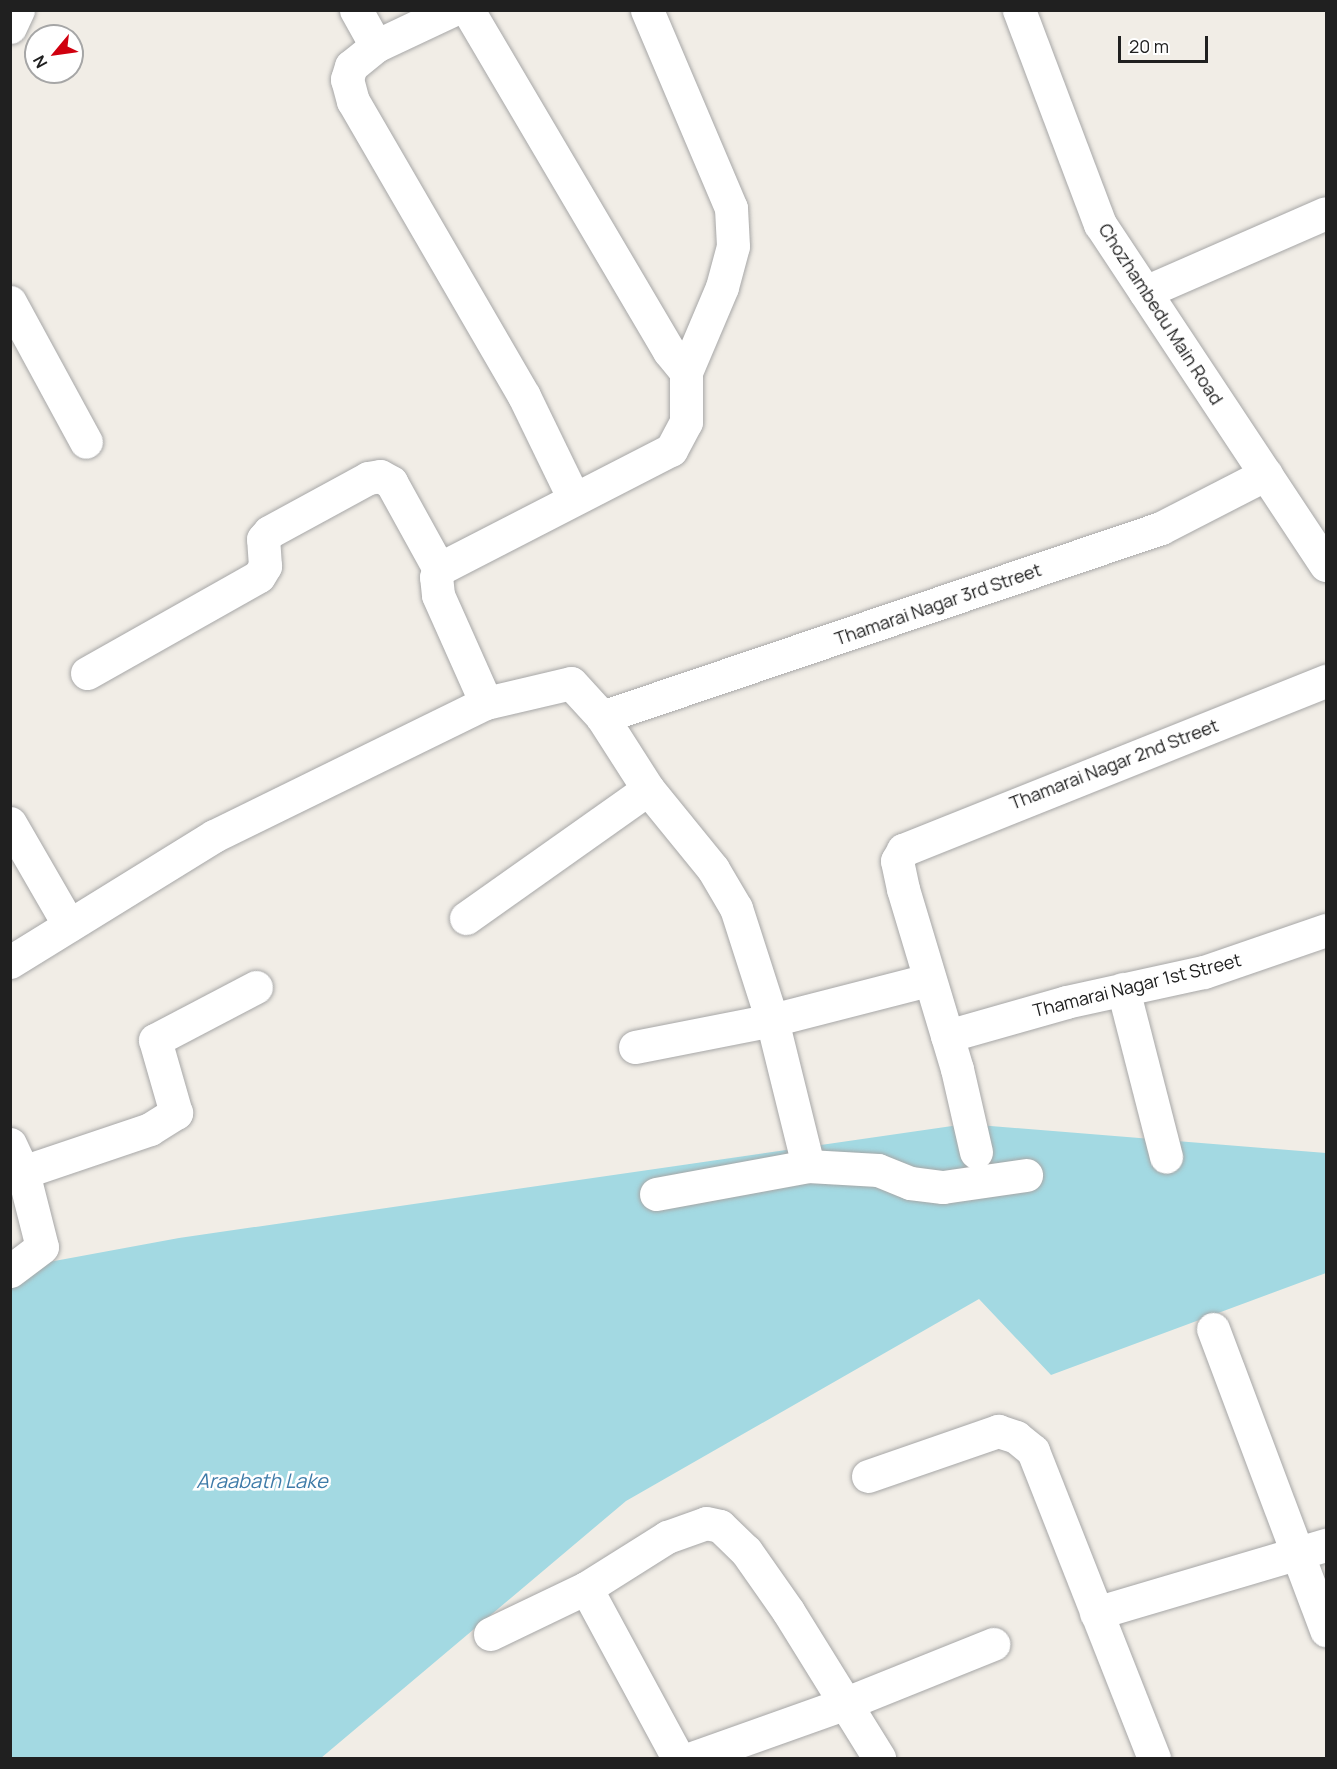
<!DOCTYPE html>
<style>
body{margin:0}
#map{position:relative;width:1337px;height:1769px;overflow:hidden;background:#f1ede6;font-family:Manrope,sans-serif}
div>[style]{position:absolute}
.water>*{inset:0;background:#a3d9e2}
.roads{filter:drop-shadow(0 0 2px #a7a7a7) drop-shadow(0 0 2px #a7a7a7)}
.minor>*{height:33px;margin:-16.5px;padding:0 16.5px;transform-origin:16.5px;border-radius:16.5px;background:#fff}
span{translate:-50% -50%;white-space:nowrap;text-align:center;line-height:1.15;-webkit-text-stroke:5px #fff;paint-order:stroke}
.street-label{font-size:18px;color:#202020}
.water-label{font-size:20px;color:#3e7ba8;font-style:italic}
.frame{position:absolute;inset:0;border:12px solid #202020;pointer-events:none}
.north{position:absolute;left:24px;top:24px;width:60px;height:60px;box-sizing:border-box;background:#fff;border:2px solid #a6a6a6;border-radius:50%;rotate:241deg;font-size:16px;font-weight:700;line-height:24px;text-align:center;color:#202020}
.north::after{content:'';display:block;margin:auto;width:21px;height:27px;background:#d0000f;clip-path:polygon(50% 0,100% 100%,50% 72%,0 100%)}
.scale{position:absolute;left:1118px;top:36px;width:90px;height:27px;box-sizing:border-box;border:3px solid #202020;border-top:0;padding-left:8px;font-size:18px;line-height:21px;white-space:nowrap;color:#202020;-webkit-text-stroke:4px #fff;paint-order:stroke}
</style>
<div id="map">
<div class="water">
<i style="clip-path:polygon(966px 1124px,1326px 1153px,1326px 1273px,1051px 1375px,979px 1299px,626px 1501px,321px 1758px,11px 1758px,11px 1269px,179px 1238px)"></i>
</div>
<div class="roads">
<div class="minor">
<i style="left:356px;top:10px;width:41px;rotate:60.9deg"></i>
<i style="left:452px;top:10px;width:84px;rotate:154.7deg"></i>
<i style="left:376px;top:46px;width:32px;rotate:141deg"></i>
<i style="left:351px;top:66px;width:14px;rotate:107deg"></i>
<i style="left:347px;top:79px;width:23px;rotate:75deg"></i>
<i style="left:353px;top:101px;width:341px;rotate:59.9deg"></i>
<i style="left:524px;top:396px;width:112px;rotate:64.1deg"></i>
<i style="left:468px;top:10px;width:396px;rotate:59.5deg"></i>
<i style="left:669px;top:351px;width:27px;rotate:51deg"></i>
<i style="left:1019px;top:10px;width:229px;rotate:69.3deg"></i>
<i style="left:1100px;top:224px;width:409px;rotate:56.5deg"></i>
<i style="left:10px;top:27px;width:19px;rotate:-65deg"></i>
<i style="left:1145px;top:292px;width:197px;rotate:-23.6deg"></i>
<i style="left:10px;top:302px;width:159px;rotate:61.5deg"></i>
<i style="left:87px;top:673px;width:197px;rotate:-29.4deg"></i>
<i style="left:259px;top:576px;width:12px;rotate:-59deg"></i>
<i style="left:265px;top:566px;width:27px;rotate:-94deg"></i>
<i style="left:263px;top:539px;width:9px;rotate:-49deg"></i>
<i style="left:269px;top:532px;width:113px;rotate:-28.6deg"></i>
<i style="left:368px;top:478px;width:12px;rotate:-9deg"></i>
<i style="left:380px;top:476px;width:13px;rotate:29deg"></i>
<i style="left:391px;top:482px;width:99px;rotate:61.1deg"></i>
<i style="left:486px;top:703px;width:118px;rotate:-114deg"></i>
<i style="left:438px;top:595px;width:18px;rotate:-96deg"></i>
<i style="left:436px;top:577px;width:9px;rotate:-69deg"></i>
<i style="left:439px;top:569px;width:261px;rotate:-27.2deg"></i>
<i style="left:671px;top:450px;width:32px;rotate:-62deg"></i>
<i style="left:686px;top:422px;width:50px;rotate:-90deg"></i>
<i style="left:686px;top:372px;width:92px;rotate:-67deg"></i>
<i style="left:722px;top:287px;width:42px;rotate:-75deg"></i>
<i style="left:733px;top:246px;width:38px;rotate:-93deg"></i>
<i style="left:731px;top:208px;width:215px;rotate:-113deg"></i>
<i style="left:602px;top:717px;width:590px;rotate:-18.68deg"></i>
<i style="left:1161px;top:528px;width:118px;rotate:-27.2deg"></i>
<i style="left:10px;top:823px;width:118px;rotate:60deg"></i>
<i style="left:466px;top:918px;width:223px;rotate:-35.3deg"></i>
<i style="left:10px;top:962px;width:240px;rotate:-31.7deg"></i>
<i style="left:214px;top:836px;width:303px;rotate:-26.1deg"></i>
<i style="left:486px;top:703px;width:87px;rotate:-13.2deg"></i>
<i style="left:571px;top:683px;width:46px;rotate:47.6deg"></i>
<i style="left:602px;top:717px;width:85px;rotate:57.4deg"></i>
<i style="left:648px;top:789px;width:103px;rotate:50.9deg"></i>
<i style="left:713px;top:869px;width:45px;rotate:59.5deg"></i>
<i style="left:736px;top:908px;width:118px;rotate:72.2deg"></i>
<i style="left:772px;top:1020px;width:150px;rotate:76.1deg"></i>
<i style="left:1123px;top:989px;width:173px;rotate:75.6deg"></i>
<i style="left:947px;top:1036px;width:124px;rotate:-15.9deg"></i>
<i style="left:1066px;top:1002px;width:141px;rotate:-12.3deg"></i>
<i style="left:1204px;top:972px;width:129px;rotate:-19deg"></i>
<i style="left:635px;top:1047px;width:140px;rotate:-11.1deg"></i>
<i style="left:772px;top:1020px;width:161px;rotate:-14.4deg"></i>
<i style="left:10px;top:1144px;width:31px;rotate:65deg"></i>
<i style="left:23px;top:1172px;width:134px;rotate:-18.7deg"></i>
<i style="left:150px;top:1129px;width:31px;rotate:-32deg"></i>
<i style="left:176px;top:1113px;width:76px;rotate:-106deg"></i>
<i style="left:155px;top:1040px;width:114px;rotate:-27.7deg"></i>
<i style="left:976px;top:1152px;width:85px;rotate:-102.9deg"></i>
<i style="left:957px;top:1069px;width:188px;rotate:-106.7deg"></i>
<i style="left:903px;top:889px;width:29px;rotate:-102deg"></i>
<i style="left:897px;top:861px;width:13px;rotate:-61deg"></i>
<i style="left:903px;top:850px;width:456px;rotate:-21.8deg"></i>
<i style="left:10px;top:1176px;width:14px;rotate:-17deg"></i>
<i style="left:23px;top:1172px;width:77px;rotate:75.8deg"></i>
<i style="left:42px;top:1247px;width:40px;rotate:143deg"></i>
<i style="left:656px;top:1194px;width:155px;rotate:-10.4deg"></i>
<i style="left:808px;top:1166px;width:70px;rotate:3.3deg"></i>
<i style="left:878px;top:1170px;width:35px;rotate:22deg"></i>
<i style="left:910px;top:1183px;width:33px;rotate:7deg"></i>
<i style="left:943px;top:1187px;width:84px;rotate:-8.2deg"></i>
<i style="left:1213px;top:1329px;width:322px;rotate:69.4deg"></i>
<i style="left:868px;top:1476px;width:138px;rotate:-19.1deg"></i>
<i style="left:998px;top:1431px;width:19px;rotate:18deg"></i>
<i style="left:1016px;top:1437px;width:22px;rotate:39deg"></i>
<i style="left:1033px;top:1451px;width:330px;rotate:68.5deg"></i>
<i style="left:586px;top:1588px;width:193px;rotate:61.6deg"></i>
<i style="left:1096px;top:1613px;width:240px;rotate:-16.5deg"></i>
<i style="left:490px;top:1634px;width:106px;rotate:-25.6deg"></i>
<i style="left:586px;top:1588px;width:96px;rotate:-32.2deg"></i>
<i style="left:667px;top:1537px;width:41px;rotate:-19.7deg"></i>
<i style="left:706px;top:1523px;width:14px;rotate:12deg"></i>
<i style="left:720px;top:1526px;width:36px;rotate:44deg"></i>
<i style="left:746px;top:1551px;width:73px;rotate:55deg"></i>
<i style="left:788px;top:1611px;width:173px;rotate:58.2deg"></i>
<i style="left:692px;top:1758px;width:161px;rotate:-19.6deg"></i>
<i style="left:844px;top:1704px;width:161px;rotate:-21.9deg"></i>
</div>
</div>
<div class="street-label">
<span style="left:1161px;top:314px;rotate:57deg">Chozhambedu Main Road</span>
<span style="left:938px;top:604px;rotate:-19deg">Thamarai Nagar 3rd Street</span>
<span style="left:1114px;top:764px;rotate:-21deg">Thamarai Nagar 2nd Street</span>
<span style="left:1137px;top:985px;rotate:-14deg">Thamarai Nagar 1st Street</span>
</div>
<div class="water-label">
<span style="left:262px;top:1480px">Araabath Lake</span>
</div>
<div class="frame"></div>
<div class="north">N</div>
<div class="scale">20 m</div>
</div>
